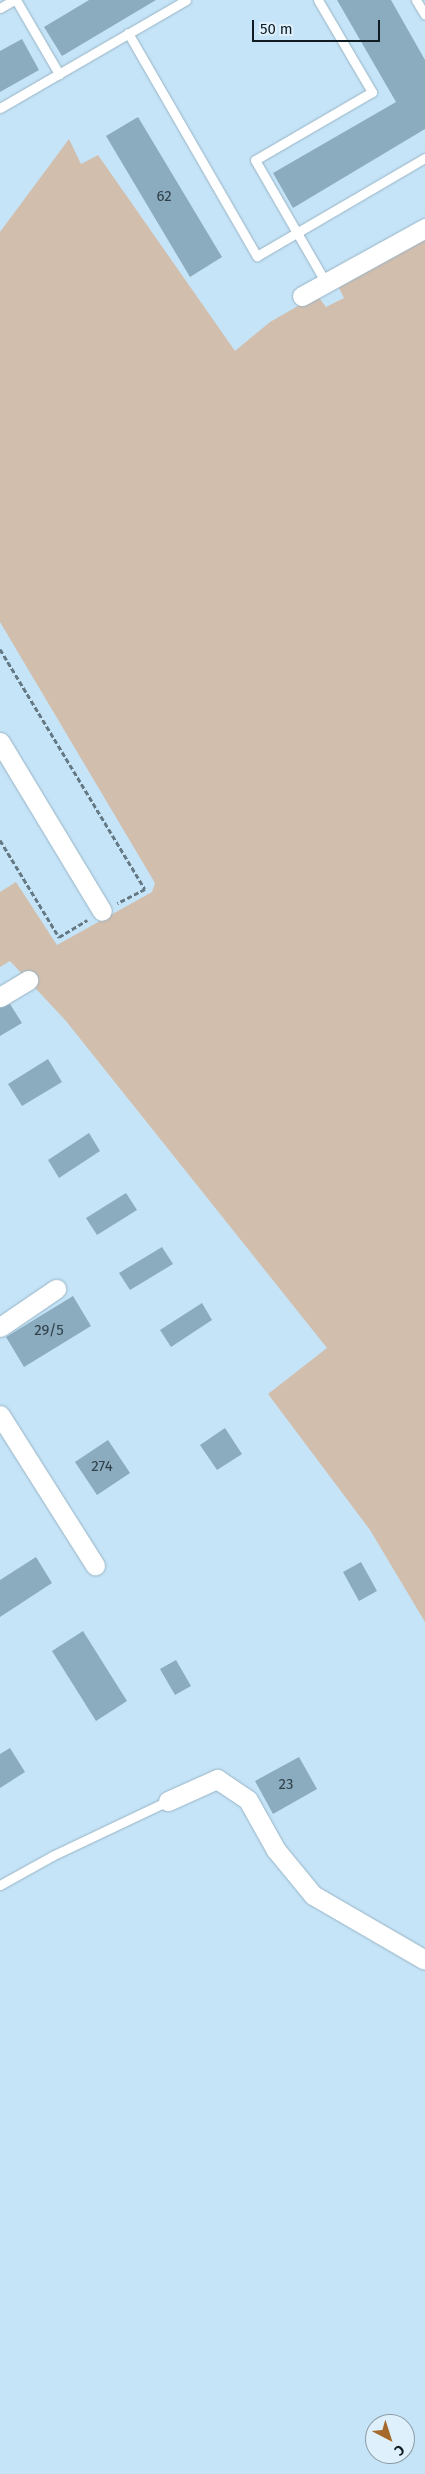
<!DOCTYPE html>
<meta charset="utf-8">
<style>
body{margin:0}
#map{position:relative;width:425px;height:2474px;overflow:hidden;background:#c6e4f7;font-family:"Fira Sans",sans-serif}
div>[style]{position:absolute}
.green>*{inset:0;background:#d2bead}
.building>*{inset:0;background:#8babbf}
.path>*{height:3px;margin-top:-1.5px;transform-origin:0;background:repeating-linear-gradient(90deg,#657985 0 5px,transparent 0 7.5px)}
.roads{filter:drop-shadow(0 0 1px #97b4c6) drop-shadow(0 0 1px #97b4c6)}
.lane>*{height:9px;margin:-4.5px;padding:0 4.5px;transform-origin:4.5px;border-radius:4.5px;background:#fff}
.street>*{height:19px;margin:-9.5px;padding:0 9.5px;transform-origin:9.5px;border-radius:9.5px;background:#fff}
span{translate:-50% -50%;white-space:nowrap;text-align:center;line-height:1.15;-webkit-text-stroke:4px #def0fb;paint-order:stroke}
.number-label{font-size:15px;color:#2f4049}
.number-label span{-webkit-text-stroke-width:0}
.north{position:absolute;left:365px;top:2414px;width:50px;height:50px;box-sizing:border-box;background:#def0fb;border:1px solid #8c9ba4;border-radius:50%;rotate:140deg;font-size:14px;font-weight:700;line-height:20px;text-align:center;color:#101c22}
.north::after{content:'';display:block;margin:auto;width:18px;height:22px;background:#a4692b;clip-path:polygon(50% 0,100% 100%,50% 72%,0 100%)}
.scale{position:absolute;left:252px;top:20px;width:128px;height:22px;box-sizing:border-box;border:2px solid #101c22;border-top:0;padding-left:6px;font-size:15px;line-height:18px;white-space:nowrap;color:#101c22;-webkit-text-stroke:4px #def0fb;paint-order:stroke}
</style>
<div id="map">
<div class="green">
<i style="clip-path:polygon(69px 139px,81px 164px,98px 155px,235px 351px,270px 322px,317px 295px,326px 307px,344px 298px,337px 284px,425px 238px,425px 1622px,370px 1530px,268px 1394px,327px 1348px,66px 1021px,10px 961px,0 967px,0 892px,16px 882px,57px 945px,152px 892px,155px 883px,0 622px,0 232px)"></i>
</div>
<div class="building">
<i style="clip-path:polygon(89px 0,156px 0,62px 56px,44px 27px)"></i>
<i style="clip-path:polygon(337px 0,391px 0,425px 60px,425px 129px,293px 208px,273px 173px,396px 102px)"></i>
<i style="clip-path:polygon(22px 39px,39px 70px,0 92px,0 51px)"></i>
<i style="clip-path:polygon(138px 117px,222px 257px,190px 277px,106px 136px)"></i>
<i style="clip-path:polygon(10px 1004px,22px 1023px,0 1036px,0 1008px)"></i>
<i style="clip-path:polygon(48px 1059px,62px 1082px,22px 1106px,8px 1084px)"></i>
<i style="clip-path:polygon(89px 1133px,100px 1151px,59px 1178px,48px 1160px)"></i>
<i style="clip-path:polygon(126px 1193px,137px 1210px,97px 1235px,86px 1218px)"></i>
<i style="clip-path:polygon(162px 1247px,173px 1264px,130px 1290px,119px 1273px)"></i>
<i style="clip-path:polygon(73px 1296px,91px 1326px,24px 1367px,6px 1337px)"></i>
<i style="clip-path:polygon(202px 1303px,212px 1320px,171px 1347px,160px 1330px)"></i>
<i style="clip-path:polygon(225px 1428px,242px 1454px,217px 1470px,200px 1445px)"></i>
<i style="clip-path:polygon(108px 1440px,130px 1473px,97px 1495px,75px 1462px)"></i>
<i style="clip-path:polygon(36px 1557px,52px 1583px,0 1617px,0 1580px)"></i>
<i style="clip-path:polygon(361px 1562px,377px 1591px,359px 1601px,343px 1572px)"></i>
<i style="clip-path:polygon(83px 1631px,127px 1701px,96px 1721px,52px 1651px)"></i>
<i style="clip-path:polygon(176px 1660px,191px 1686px,175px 1695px,160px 1669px)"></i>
<i style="clip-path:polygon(10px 1748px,25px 1772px,0 1788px,0 1754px)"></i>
<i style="clip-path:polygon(299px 1757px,317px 1789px,273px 1814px,255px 1781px)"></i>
</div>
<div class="path">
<i style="left:0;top:649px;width:280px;rotate:58.9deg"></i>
<i style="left:145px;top:889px;width:31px;rotate:153deg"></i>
<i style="left:0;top:840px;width:114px;rotate:58.7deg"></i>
<i style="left:59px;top:937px;width:33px;rotate:-31deg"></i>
</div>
<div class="roads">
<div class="lane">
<i style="left:16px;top:0;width:86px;rotate:59.8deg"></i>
<i style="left:318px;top:0;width:107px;rotate:59.6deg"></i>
<i style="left:372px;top:92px;width:135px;rotate:149.8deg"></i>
<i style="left:255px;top:160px;width:142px;rotate:60deg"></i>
<i style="left:416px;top:0;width:17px;rotate:59deg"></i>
<i style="left:0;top:8px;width:16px;rotate:-30deg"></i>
<i style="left:128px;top:33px;width:258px;rotate:60deg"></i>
<i style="left:257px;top:256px;width:194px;rotate:-30.3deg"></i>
<i style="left:0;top:108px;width:215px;rotate:-30.1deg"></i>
<i style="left:0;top:1885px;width:60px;rotate:-29.1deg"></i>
<i style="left:52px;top:1856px;width:128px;rotate:-25.4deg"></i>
</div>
<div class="street">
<i style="left:302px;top:296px;width:141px;rotate:-28.9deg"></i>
<i style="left:0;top:742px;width:197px;rotate:58.9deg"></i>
<i style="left:0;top:997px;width:33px;rotate:-31deg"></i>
<i style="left:0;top:1327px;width:68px;rotate:-34.2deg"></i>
<i style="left:0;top:1415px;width:178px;rotate:57.7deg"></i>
<i style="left:168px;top:1801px;width:54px;rotate:-24.2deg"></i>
<i style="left:217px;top:1779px;width:37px;rotate:34deg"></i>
<i style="left:248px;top:1800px;width:57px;rotate:60.8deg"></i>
<i style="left:276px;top:1850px;width:58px;rotate:50.6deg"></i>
<i style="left:313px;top:1895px;width:129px;rotate:30.1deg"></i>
</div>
</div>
<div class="number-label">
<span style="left:164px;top:197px">62</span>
<span style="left:49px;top:1331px">29/5</span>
<span style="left:102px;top:1467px">274</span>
<span style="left:286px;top:1785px">23</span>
</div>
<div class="north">С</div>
<div class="scale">50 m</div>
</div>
